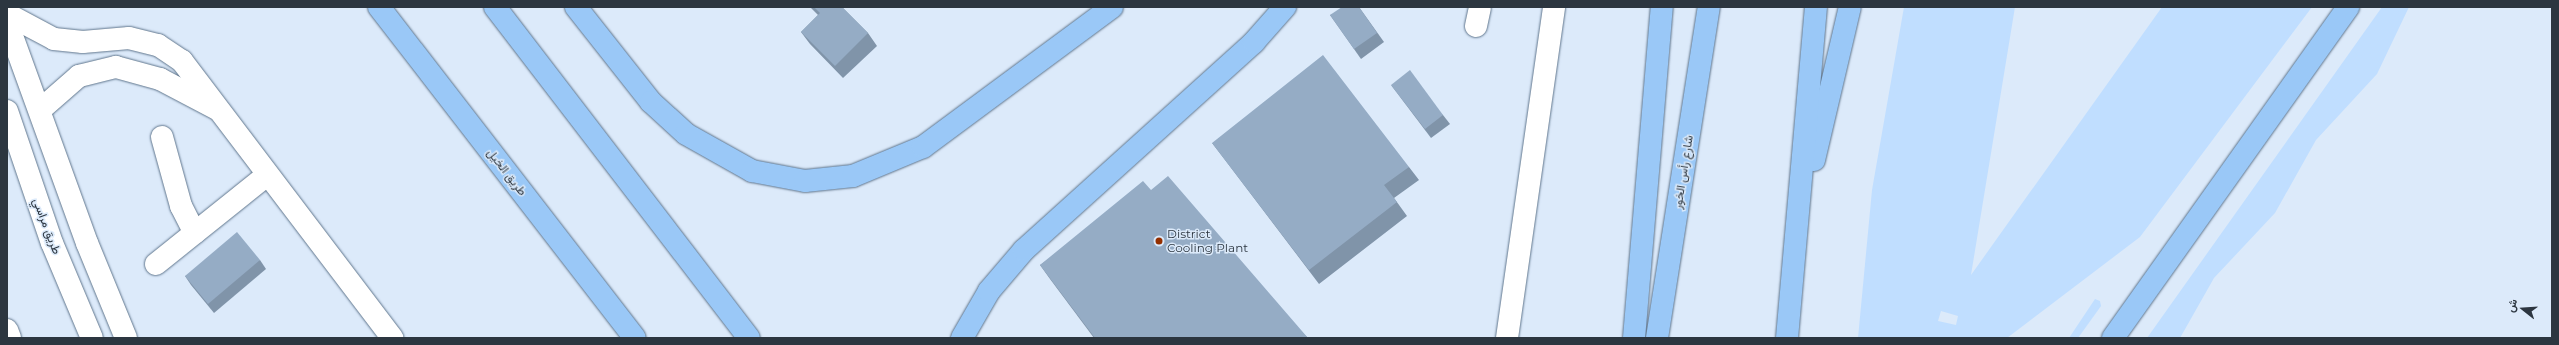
<!DOCTYPE html>
<meta charset="utf-8">
<style>
body{margin:0}
#map{position:relative;width:2559px;height:345px;overflow:hidden;background:#dceafa;font-family:Montserrat,Vazirmatn,sans-serif}
div>[style]{position:absolute}
.green>*{inset:0;background:#c0deff}
.roads{filter:drop-shadow(0 0 1px #60768d) drop-shadow(0 0 1px #60768d)}
.minor>*{height:22px;margin:-11px;padding:0 11px;transform-origin:11px;border-radius:11px;background:#fff}
.highway>*{height:22px;margin:-11px;padding:0 11px;transform-origin:11px;border-radius:11px;background:#9ac8f7}
.wall>*{inset:0;background:#8094a9}
.building>*{inset:0;background:#95acc5}
.dots>*{width:11px;height:11px;translate:-50% -50%;box-sizing:border-box;border:2px solid #dceafa;border-radius:50%}
span{translate:-50% -50%;white-space:nowrap;text-align:center;line-height:1.15;-webkit-text-stroke:3px #dceafa;paint-order:stroke}
.street-label{font-size:12px;color:#2c3640}
.poi-label{font-size:12px;color:#2c3640}
.left{translate:0 -50%;text-align:left}
.frame{position:absolute;inset:0;border:8px solid #2c3640;pointer-events:none}
.north{position:absolute;left:2503px;top:289px;width:40px;height:40px;-webkit-text-stroke:3px #dceafa;paint-order:stroke;rotate:287deg;font-size:11px;font-weight:700;line-height:16px;text-align:center;color:#2c3640}
.north::after{content:'';display:block;margin:auto;width:14px;height:18px;background:#2c3640;clip-path:polygon(50% 0,100% 100%,50% 72%,0 100%)}
</style>
<div id="map">
<div class="green">
<i style="clip-path:polygon(evenodd,1904px 7px,2015px 7px,1971px 275px,2162px 7px,2312px 7px,2140px 237px,2007px 338px,1858px 338px,1872px 190px,1904px 7px,1941px 311px,1958px 316px,1956px 325px,1938px 321px,1941px 311px)"></i>
<i style="clip-path:polygon(2382px 7px,2409px 7px,2377px 74px,2316px 140px,2275px 213px,2214px 278px,2180px 338px,2147px 338px)"></i>
<i style="clip-path:polygon(2095px 299px,2100px 301px,2101px 306px,2078px 338px,2069px 338px)"></i>
</div>
<div class="roads">
<div class="minor">
<i style="left:7px;top:14px;width:53px;rotate:28deg"></i>
<i style="left:54px;top:39px;width:29px;rotate:6deg"></i>
<i style="left:83px;top:42px;width:46px;rotate:-5deg"></i>
<i style="left:129px;top:38px;width:30px;rotate:14deg"></i>
<i style="left:158px;top:45px;width:29px;rotate:34deg"></i>
<i style="left:182px;top:61px;width:348px;rotate:52.8deg"></i>
<i style="left:7px;top:22px;width:235px;rotate:70.1deg"></i>
<i style="left:87px;top:243px;width:103px;rotate:67.7deg"></i>
<i style="left:1476px;top:26px;width:19px;rotate:-78deg"></i>
<i style="left:40px;top:110px;width:52px;rotate:-41.1deg"></i>
<i style="left:79px;top:76px;width:38px;rotate:-14deg"></i>
<i style="left:116px;top:67px;width:46px;rotate:15.3deg"></i>
<i style="left:160px;top:79px;width:64px;rotate:27.8deg"></i>
<i style="left:7px;top:111px;width:139px;rotate:71.2deg"></i>
<i style="left:52px;top:243px;width:103px;rotate:67.2deg"></i>
<i style="left:162px;top:137px;width:72px;rotate:74.6deg"></i>
<i style="left:181px;top:206px;width:30px;rotate:63deg"></i>
<i style="left:156px;top:264px;width:142px;rotate:-38.7deg"></i>
<i style="left:7px;top:330px;width:9px;rotate:69deg"></i>
<i style="left:1507px;top:338px;width:334px;rotate:-81.9deg"></i>
</div>
<div class="highway">
<i style="left:379px;top:7px;width:418px;rotate:52.3deg"></i>
<i style="left:495px;top:7px;width:417px;rotate:52.5deg"></i>
<i style="left:576px;top:7px;width:121px;rotate:51.7deg"></i>
<i style="left:651px;top:102px;width:47px;rotate:42.4deg"></i>
<i style="left:686px;top:134px;width:76px;rotate:29.3deg"></i>
<i style="left:752px;top:171px;width:54px;rotate:10.7deg"></i>
<i style="left:805px;top:181px;width:48px;rotate:-5.9deg"></i>
<i style="left:853px;top:176px;width:76px;rotate:-22.5deg"></i>
<i style="left:923px;top:147px;width:235px;rotate:-36.5deg"></i>
<i style="left:1814px;top:160px;width:157px;rotate:-76.8deg"></i>
<i style="left:962px;top:338px;width:54px;rotate:-60.1deg"></i>
<i style="left:989px;top:291px;width:54px;rotate:-49.5deg"></i>
<i style="left:1024px;top:250px;width:310px;rotate:-42.1deg"></i>
<i style="left:1254px;top:42px;width:47px;rotate:-48.5deg"></i>
<i style="left:1634px;top:338px;width:332px;rotate:-85.2deg"></i>
<i style="left:1657px;top:338px;width:335px;rotate:-81.1deg"></i>
<i style="left:1787px;top:338px;width:332px;rotate:-85deg"></i>
<i style="left:2113px;top:338px;width:406px;rotate:-54.6deg"></i>
</div>
</div>
<div class="wall">
<i style="clip-path:polygon(810px 7px,842px 7px,868px 33px,877px 46px,843px 78px,810px 44px,801px 32px,818px 15px)"></i>
<i style="clip-path:polygon(1359px 7px,1384px 42px,1361px 59px,1330px 15px)"></i>
<i style="clip-path:polygon(1391px 85px,1443px 115px,1450px 124px,1431px 138px)"></i>
<i style="clip-path:polygon(1212px 143px,1409px 167px,1419px 180px,1394px 198px,1407px 216px,1319px 284px,1222px 156px)"></i>
<i style="clip-path:polygon(1151px 190px,1308px 338px,1094px 338px,1050px 279px,1040px 265px)"></i>
<i style="clip-path:polygon(260px 260px,266px 269px,214px 313px,191px 285px,185px 276px)"></i>
</div>
<div class="building">
<i style="clip-path:polygon(814px 7px,842px 7px,868px 33px,835px 66px,801px 32px,820px 13px)"></i>
<i style="clip-path:polygon(1342px 7px,1359px 7px,1377px 33px,1354px 49px,1330px 15px)"></i>
<i style="clip-path:polygon(1323px 55px,1409px 167px,1384px 185px,1397px 202px,1309px 270px,1212px 143px)"></i>
<i style="clip-path:polygon(1410px 70px,1443px 115px,1425px 129px,1391px 85px)"></i>
<i style="clip-path:polygon(1168px 176px,1308px 338px,1095px 338px,1040px 265px,1143px 181px,1151px 190px)"></i>
<i style="clip-path:polygon(237px 232px,260px 260px,208px 304px,185px 276px)"></i>
</div>
<div class="dots">
<i style="left:1159px;top:241px;background:#942f00"></i>
</div>
<div class="street-label">
<span style="left:507px;top:172px;rotate:52deg">طريق الخيل</span>
<span style="left:1683px;top:172px;rotate:-81deg">شارع رأس الخور</span>
<span style="left:47px;top:226px;rotate:69deg">طريق مراسي</span>
</div>
<div class="poi-label">
<span class="left" style="left:1167px;top:241px">District<br>Cooling Plant</span>
</div>
<div class="frame"></div>
<div class="north">ش</div>
</div>
